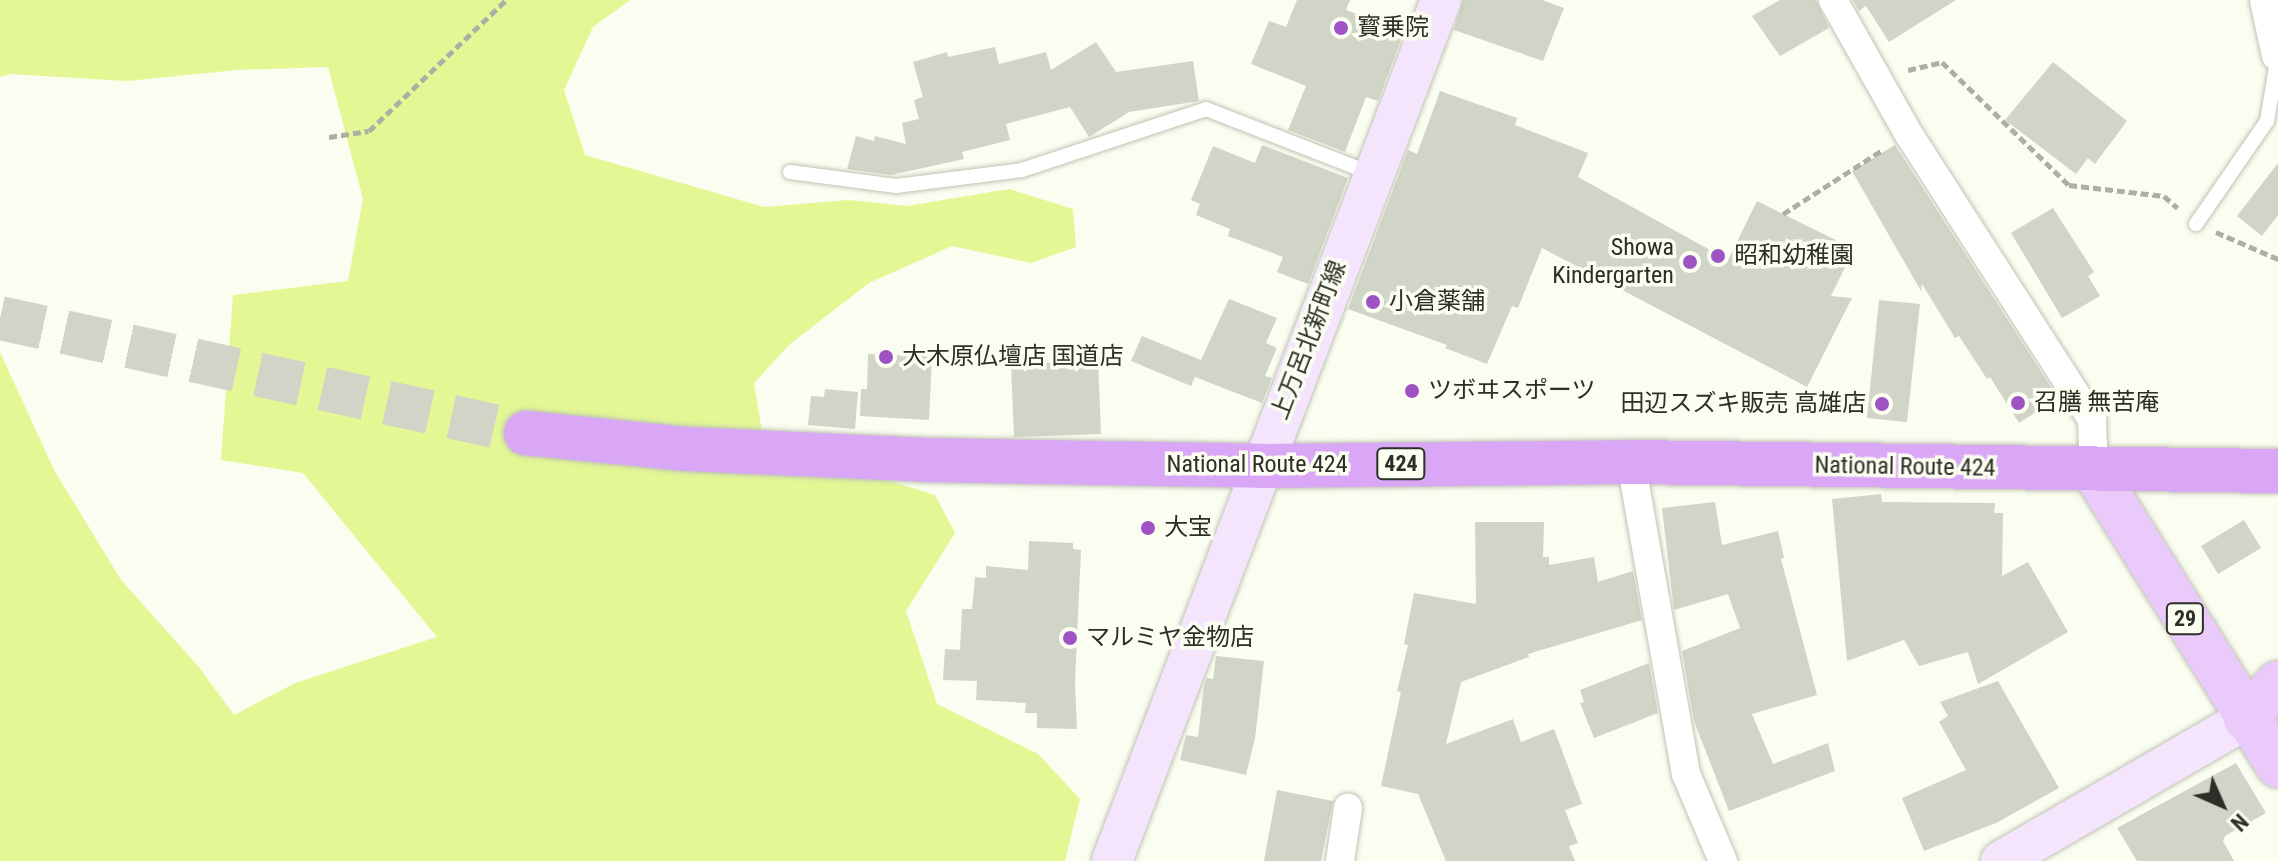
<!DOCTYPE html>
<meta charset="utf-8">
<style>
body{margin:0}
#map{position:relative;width:2278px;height:861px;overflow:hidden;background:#fafdef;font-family:"Roboto Condensed","Noto Sans JP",sans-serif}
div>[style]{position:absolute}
.green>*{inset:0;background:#e3f795}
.building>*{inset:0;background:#d1d5c7}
.highway-tunnel>*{height:44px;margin-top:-22px;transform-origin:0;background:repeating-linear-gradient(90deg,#d1d4c7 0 44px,transparent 0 66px)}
.path>*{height:5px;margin-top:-2.5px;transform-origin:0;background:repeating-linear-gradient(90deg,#acafa4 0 8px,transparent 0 12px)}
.roads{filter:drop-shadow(0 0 2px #bfc3b5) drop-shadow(0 0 2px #bfc3b5)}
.lane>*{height:14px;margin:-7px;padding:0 7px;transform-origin:7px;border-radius:7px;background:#fff}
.street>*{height:28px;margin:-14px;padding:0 14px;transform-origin:14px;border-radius:14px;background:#fff}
.secondary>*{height:40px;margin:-20px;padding:0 20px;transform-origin:20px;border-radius:20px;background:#f4e5fd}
.primary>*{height:44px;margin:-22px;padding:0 22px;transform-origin:22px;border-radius:22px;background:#e9cafa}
.highway>*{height:44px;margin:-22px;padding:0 22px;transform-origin:22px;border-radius:22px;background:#daa7f7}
.dots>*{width:22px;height:22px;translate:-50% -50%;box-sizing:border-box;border:4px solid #fafdef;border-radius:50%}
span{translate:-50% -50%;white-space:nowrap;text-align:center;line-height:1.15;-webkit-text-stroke:7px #fafdef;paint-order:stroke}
.shield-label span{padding:2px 6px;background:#fafdef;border:2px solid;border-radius:6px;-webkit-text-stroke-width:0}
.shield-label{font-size:22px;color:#2c2e28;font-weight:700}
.poi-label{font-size:24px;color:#2c2e28}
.left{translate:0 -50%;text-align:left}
.right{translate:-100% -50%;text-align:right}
.street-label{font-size:24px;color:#2c2e28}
.north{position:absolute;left:2182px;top:765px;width:80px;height:80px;-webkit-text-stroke:6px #fafdef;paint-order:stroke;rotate:135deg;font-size:22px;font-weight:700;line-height:32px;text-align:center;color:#2c2e28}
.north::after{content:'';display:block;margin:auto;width:28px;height:36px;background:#2c2e28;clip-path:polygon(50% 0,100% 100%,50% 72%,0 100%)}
</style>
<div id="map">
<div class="green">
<i style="clip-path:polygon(0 0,630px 0,593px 27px,564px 90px,585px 155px,764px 207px,848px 200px,907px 206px,1009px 189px,1073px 209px,1076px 247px,1031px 263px,952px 246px,869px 283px,790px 344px,754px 383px,766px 456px,868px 474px,935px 495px,955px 533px,906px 611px,937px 704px,1038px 754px,1080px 799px,1065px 861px,0 861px,0 352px,54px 470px,121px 580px,198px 666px,234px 715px,295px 683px,437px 637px,303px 473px,221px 460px,233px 295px,348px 281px,363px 199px,328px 67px,237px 70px,127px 81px,10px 74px,0 77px)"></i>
</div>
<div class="building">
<i style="clip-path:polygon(1297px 0,1350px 0,1346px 10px,1404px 32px,1378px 101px,1366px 97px,1345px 152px,1288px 130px,1306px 86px,1251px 64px,1269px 21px,1286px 27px)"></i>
<i style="clip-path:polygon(1463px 0,1542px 0,1564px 8px,1543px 61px,1454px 30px)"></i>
<i style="clip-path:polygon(1780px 0,1816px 0,1829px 28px,1780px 56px,1752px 16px)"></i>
<i style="clip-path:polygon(1853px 0,1956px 0,1889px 42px,1866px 6px,1859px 11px)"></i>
<i style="clip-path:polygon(1096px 42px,1116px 72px,1193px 61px,1199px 101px,1129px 112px,1089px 137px,1070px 107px,1006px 124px,1010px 140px,962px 152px,964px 159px,891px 175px,847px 169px,856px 136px,874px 141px,875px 136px,906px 144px,902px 123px,919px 119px,914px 100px,923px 97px,913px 62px,947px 52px,948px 57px,995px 47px,999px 64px,1046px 52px,1051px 70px)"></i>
<i style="clip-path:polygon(2053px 62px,2127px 121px,2095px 164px,2088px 158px,2076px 174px,2005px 120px)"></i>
<i style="clip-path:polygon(1440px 91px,1517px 118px,1515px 125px,1588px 153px,1578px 177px,1728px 260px,1757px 201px,1854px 249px,1831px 296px,1852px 298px,1807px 387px,1542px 248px,1518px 308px,1512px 306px,1487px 364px,1445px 348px,1447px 345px,1348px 309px,1408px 150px,1417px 154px)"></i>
<i style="clip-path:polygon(1262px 145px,1348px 178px,1308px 284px,1277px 272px,1283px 257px,1228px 236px,1230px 229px,1196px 215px,1200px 204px,1191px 200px,1213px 146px,1255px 163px)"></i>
<i style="clip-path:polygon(1895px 145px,2058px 398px,2019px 423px,1990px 377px,1987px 379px,1959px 336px,1955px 338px,1922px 284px,1921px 291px,1852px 171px)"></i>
<i style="clip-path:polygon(2278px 163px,2278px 215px,2262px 236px,2237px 216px)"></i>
<i style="clip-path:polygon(2053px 208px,2094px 272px,2088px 276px,2100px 296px,2062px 318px,2011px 233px)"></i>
<i style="clip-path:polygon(1229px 299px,1277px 318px,1266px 343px,1277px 348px,1265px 376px,1272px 378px,1262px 403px,1195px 377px,1191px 386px,1131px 361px,1142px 336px,1201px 360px)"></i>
<i style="clip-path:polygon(1879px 300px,1920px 304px,1907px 422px,1867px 418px)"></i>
<i style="clip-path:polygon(868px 354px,932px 356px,929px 420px,860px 416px,861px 389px,867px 389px)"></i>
<i style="clip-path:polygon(1098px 361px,1101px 434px,1014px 437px,1011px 364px)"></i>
<i style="clip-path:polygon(825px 389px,858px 392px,855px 429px,808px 425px,811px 396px,824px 397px)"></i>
<i style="clip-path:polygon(1881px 494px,1882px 502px,1995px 503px,1994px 513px,2003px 513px,2002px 576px,2028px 562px,2068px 632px,1978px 684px,1968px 652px,1919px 666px,1904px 640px,1847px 661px,1832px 499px)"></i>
<i style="clip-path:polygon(1715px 502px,1722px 545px,1778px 531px,1784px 558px,1781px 559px,1817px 695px,1752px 714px,1773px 764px,1828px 743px,1835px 771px,1729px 811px,1694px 721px,1682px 651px,1740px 628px,1728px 594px,1674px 610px,1662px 508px)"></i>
<i style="clip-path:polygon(2244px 520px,2261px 548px,2218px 574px,2201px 546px)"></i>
<i style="clip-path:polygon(1475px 522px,1544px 522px,1543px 557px,1549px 557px,1549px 565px,1594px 557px,1598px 582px,1633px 571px,1642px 620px,1528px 654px,1529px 657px,1461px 682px,1446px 744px,1513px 719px,1521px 742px,1554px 729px,1582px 804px,1565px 810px,1578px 843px,1569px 846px,1575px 861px,1446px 861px,1418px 794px,1381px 786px,1401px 692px,1397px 691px,1408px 645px,1404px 644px,1414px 593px,1476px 604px)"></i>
<i style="clip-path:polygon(1029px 541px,1073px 543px,1073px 549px,1081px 550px,1075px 682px,1077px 729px,1037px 728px,1037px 713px,1025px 713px,1026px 703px,976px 700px,977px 681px,943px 680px,945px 649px,960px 650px,962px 609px,972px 609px,975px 577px,986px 578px,986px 566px,1028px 570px)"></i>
<i style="clip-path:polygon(1216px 656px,1264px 661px,1255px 738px,1246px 775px,1180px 760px,1186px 735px,1198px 737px,1204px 685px,1207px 678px,1213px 679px)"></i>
<i style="clip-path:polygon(1649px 663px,1658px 713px,1594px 738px,1580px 703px,1584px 702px,1580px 690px)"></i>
<i style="clip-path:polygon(1998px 681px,2059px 788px,1996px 823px,1924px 851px,1902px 798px,1966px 770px,1939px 722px,1948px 716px,1940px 702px)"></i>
<i style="clip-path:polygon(2236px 763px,2266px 813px,2225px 836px,2223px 841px,2234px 861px,2137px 861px,2117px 828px)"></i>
<i style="clip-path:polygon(1277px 790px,1333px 801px,1321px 861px,1264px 861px)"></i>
</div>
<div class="highway-tunnel">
<i style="left:0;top:318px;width:538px;rotate:12.33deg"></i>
</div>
<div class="path">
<i style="left:1908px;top:70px;width:35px;rotate:-13deg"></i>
<i style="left:1942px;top:62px;width:177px;rotate:44.1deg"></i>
<i style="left:2069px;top:185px;width:96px;rotate:6.6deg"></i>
<i style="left:2164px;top:196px;width:18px;rotate:41deg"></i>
<i style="left:329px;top:137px;width:40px;rotate:-8.5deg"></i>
<i style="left:369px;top:131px;width:190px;rotate:-43.7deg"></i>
<i style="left:1783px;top:214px;width:120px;rotate:-32.8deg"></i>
<i style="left:2216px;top:232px;width:68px;rotate:23.5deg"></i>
</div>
<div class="roads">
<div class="lane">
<i style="left:790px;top:172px;width:107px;rotate:7.5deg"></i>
<i style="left:896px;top:186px;width:127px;rotate:-7.2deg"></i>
<i style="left:1022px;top:170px;width:194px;rotate:-18.3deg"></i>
<i style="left:1206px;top:109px;width:179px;rotate:21.3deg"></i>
<i style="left:2196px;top:224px;width:125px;rotate:-55.4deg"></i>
<i style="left:2267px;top:121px;width:67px;rotate:-80.5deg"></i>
</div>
<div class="street">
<i style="left:1833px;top:0;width:153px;rotate:60.6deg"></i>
<i style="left:1908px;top:133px;width:341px;rotate:57.3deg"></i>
<i style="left:2092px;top:420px;width:51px;rotate:87.8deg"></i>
<i style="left:2264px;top:0;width:57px;rotate:77.9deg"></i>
<i style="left:1631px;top:462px;width:317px;rotate:80deg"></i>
<i style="left:1686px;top:774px;width:95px;rotate:67deg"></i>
<i style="left:1340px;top:861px;width:54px;rotate:-81.4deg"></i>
</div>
<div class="secondary">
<i style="left:1112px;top:861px;width:922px;rotate:-69.09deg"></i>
<i style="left:2001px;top:861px;width:283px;rotate:-30.1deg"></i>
</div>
<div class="primary">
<i style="left:2094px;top:471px;width:347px;rotate:58deg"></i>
<i style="left:2246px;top:719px;width:48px;rotate:-48.4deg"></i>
</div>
<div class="highway">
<i style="left:526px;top:433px;width:162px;rotate:5.7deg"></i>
<i style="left:687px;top:449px;width:240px;rotate:2.6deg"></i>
<i style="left:927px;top:460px;width:334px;rotate:1deg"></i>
<i style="left:1261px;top:466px;width:370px;rotate:-0.6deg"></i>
<i style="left:1631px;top:462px;width:647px;rotate:0.8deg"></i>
</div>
</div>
<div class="dots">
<i style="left:1341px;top:28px;background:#9e53c5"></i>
<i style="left:1718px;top:256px;background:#9e53c5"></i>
<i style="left:1690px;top:262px;background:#9e53c5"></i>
<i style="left:1373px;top:302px;background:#9e53c5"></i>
<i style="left:886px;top:357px;background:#9e53c5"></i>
<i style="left:1412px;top:391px;background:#9e53c5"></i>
<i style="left:2018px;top:403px;background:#9e53c5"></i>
<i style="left:1882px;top:404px;background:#9e53c5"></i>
<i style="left:1148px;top:528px;background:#9e53c5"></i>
<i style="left:1070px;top:638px;background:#9e53c5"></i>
</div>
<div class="shield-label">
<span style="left:1401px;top:464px">424</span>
<span style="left:2185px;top:619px">29</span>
</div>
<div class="poi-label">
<span class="left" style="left:1357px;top:28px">寳乗院</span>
<span class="right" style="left:1674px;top:262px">Showa<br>Kindergarten</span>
<span class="left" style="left:1734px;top:256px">昭和幼稚園</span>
<span class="left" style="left:1389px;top:302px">小倉薬舗</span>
<span class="left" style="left:902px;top:357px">大木原仏壇店 国道店</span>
<span class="left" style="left:1428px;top:391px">ツボヰスポーツ</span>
<span class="left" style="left:2034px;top:403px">召膳 無苦庵</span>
<span class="right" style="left:1866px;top:404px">田辺スズキ販売 高雄店</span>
<span class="left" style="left:1164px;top:528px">大宝</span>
<span class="left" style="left:1086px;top:638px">マルミヤ金物店</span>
</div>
<div class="street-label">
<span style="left:1309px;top:340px;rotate:-69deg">上万呂北新町線</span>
<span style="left:1257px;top:465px">National Route 424</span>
<span style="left:1905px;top:467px;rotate:1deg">National Route 424</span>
</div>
<div class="north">N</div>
</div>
